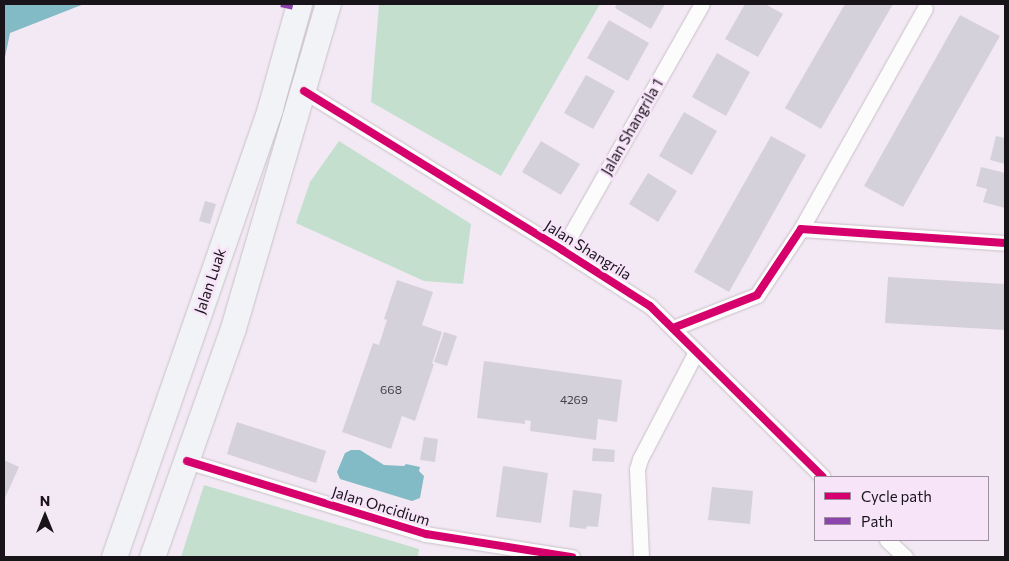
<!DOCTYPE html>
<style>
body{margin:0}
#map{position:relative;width:1009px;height:561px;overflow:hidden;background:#f3e9f4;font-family:Commissioner,sans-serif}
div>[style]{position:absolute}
.green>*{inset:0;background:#c4dfce}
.water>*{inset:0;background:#82bac5}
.building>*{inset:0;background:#d5d1db}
.roads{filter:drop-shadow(0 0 1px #c8c0c8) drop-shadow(0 0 1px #c8c0c8)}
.street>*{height:15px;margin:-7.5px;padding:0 7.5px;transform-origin:7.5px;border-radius:7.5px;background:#fdfcfd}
.primary>*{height:25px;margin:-12.5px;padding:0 12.5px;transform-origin:12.5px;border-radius:12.5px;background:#f2f3f7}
.quiet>*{height:6px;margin-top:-3px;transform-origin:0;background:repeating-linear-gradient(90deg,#8e44ad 0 12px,transparent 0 18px)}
.cycleway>*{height:8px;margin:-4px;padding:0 4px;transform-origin:4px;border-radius:4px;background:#d6006c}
span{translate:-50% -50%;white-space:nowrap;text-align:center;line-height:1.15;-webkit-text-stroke:5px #f7e4f9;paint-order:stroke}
.number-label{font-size:12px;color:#49444b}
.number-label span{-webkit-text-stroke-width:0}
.street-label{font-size:15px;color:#19131a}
.frame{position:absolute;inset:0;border:5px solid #19131a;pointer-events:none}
.legend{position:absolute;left:814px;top:476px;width:175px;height:65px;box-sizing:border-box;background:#f7e4f9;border:1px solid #9e90a0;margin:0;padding:6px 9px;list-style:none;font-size:15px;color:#19131a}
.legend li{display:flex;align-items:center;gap:10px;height:25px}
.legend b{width:25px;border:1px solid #9e90a0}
.north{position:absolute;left:20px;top:491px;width:50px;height:50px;-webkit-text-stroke:4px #f7e4f9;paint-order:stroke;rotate:0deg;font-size:14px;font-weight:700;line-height:20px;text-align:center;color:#19131a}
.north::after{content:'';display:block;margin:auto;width:18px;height:22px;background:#19131a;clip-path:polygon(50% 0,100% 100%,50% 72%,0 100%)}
</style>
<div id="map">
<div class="green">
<i style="clip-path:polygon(379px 4px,600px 4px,501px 176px,371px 102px)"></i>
<i style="clip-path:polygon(339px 141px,471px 224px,463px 284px,424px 281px,296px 223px,310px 182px)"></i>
<i style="clip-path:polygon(204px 485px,419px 549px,418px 557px,181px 557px)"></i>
</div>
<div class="water">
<i style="clip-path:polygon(4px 4px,84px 4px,10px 33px,4px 62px)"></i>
<i style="clip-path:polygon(351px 450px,360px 450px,384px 465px,404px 466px,406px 464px,420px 467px,419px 471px,424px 476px,420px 498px,412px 501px,340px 479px,337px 472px,345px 453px)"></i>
</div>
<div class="building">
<i style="clip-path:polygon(617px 4px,665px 4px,651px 29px,615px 8px)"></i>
<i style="clip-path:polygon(745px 4px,765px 4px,783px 14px,758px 57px,725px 39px)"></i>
<i style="clip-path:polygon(845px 4px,893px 4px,821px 129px,785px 108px)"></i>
<i style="clip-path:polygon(960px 15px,1000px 36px,903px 207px,864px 186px)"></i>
<i style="clip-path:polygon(609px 20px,649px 43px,628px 81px,587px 58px)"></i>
<i style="clip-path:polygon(717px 53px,750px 72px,726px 116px,692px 97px)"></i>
<i style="clip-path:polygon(586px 75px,615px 91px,593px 129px,564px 113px)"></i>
<i style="clip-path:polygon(684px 112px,717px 131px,692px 175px,659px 156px)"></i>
<i style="clip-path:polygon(771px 136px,806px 155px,729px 292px,694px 272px)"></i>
<i style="clip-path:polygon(996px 136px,1005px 138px,1005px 164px,990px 160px)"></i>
<i style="clip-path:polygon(541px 141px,580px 164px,561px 195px,522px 172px)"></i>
<i style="clip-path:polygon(981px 167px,1005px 173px,1005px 208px,983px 202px,987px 189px,976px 186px)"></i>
<i style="clip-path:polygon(648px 173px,677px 191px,658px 222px,629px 204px)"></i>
<i style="clip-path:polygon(205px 201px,216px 204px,210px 224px,199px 221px)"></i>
<i style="clip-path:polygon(888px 277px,1005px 284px,1005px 330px,885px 323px)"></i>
<i style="clip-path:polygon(397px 280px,433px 292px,422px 325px,442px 332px,432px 364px,434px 364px,415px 421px,402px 416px,391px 449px,342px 432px,373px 343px,379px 345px,387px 320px,384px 319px)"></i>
<i style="clip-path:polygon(444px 332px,457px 336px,447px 366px,434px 362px)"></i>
<i style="clip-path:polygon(484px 361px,622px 380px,617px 422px,598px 419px,596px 440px,530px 431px,531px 421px,525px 420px,525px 424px,477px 418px)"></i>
<i style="clip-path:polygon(237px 422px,326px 451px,316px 483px,227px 454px)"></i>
<i style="clip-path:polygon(424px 437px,438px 439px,435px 462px,420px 460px)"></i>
<i style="clip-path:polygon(593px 448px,615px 450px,614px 462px,592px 461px)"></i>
<i style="clip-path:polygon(4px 460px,19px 467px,4px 500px)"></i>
<i style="clip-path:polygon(503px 466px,548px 473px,541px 523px,496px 517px)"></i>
<i style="clip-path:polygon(712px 487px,753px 491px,750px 524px,708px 520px)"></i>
<i style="clip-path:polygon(573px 490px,602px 494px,598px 527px,587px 526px,586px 529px,569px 527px)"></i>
</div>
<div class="roads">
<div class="street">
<i style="left:304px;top:91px;width:303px;rotate:31.6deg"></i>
<i style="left:562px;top:250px;width:104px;rotate:32.5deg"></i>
<i style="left:650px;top:306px;width:243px;rotate:44.7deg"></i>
<i style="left:801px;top:229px;width:253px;rotate:-60.7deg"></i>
<i style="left:562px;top:250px;width:283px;rotate:-60.4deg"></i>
<i style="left:673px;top:328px;width:90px;rotate:-21.4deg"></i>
<i style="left:757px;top:295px;width:79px;rotate:-56.3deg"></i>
<i style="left:801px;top:229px;width:204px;rotate:3.9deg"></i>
<i style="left:187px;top:461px;width:250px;rotate:17deg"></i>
<i style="left:426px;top:534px;width:148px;rotate:9deg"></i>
<i style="left:887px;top:540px;width:25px;rotate:43deg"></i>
<i style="left:641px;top:557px;width:88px;rotate:-92.6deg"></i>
<i style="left:637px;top:469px;width:10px;rotate:-73deg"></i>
<i style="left:640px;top:459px;width:121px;rotate:-62.4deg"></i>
</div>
<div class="primary">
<i style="left:114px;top:557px;width:475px;rotate:-70.8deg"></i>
<i style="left:270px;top:108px;width:108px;rotate:-74.4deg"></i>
<i style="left:152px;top:557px;width:243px;rotate:-70.5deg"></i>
<i style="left:233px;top:328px;width:338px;rotate:-73.7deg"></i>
</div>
</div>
<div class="quiet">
<i style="left:281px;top:4px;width:17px;rotate:13deg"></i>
</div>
<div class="cycleway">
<i style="left:304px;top:91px;width:303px;rotate:31.6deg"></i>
<i style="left:562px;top:250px;width:104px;rotate:32.5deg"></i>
<i style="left:650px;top:306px;width:243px;rotate:44.7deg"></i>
<i style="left:673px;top:328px;width:90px;rotate:-21.4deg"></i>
<i style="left:757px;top:295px;width:79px;rotate:-56.3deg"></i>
<i style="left:801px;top:229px;width:204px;rotate:3.9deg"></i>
<i style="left:187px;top:461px;width:250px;rotate:17deg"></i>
<i style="left:426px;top:534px;width:148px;rotate:9deg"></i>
</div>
<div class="number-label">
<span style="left:391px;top:390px">668</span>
<span style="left:574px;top:400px">4269</span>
</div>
<div class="street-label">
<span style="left:632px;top:127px;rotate:-60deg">Jalan Shangrila 1</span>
<span style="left:588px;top:250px;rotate:32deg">Jalan Shangrila</span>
<span style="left:210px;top:281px;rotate:-71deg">Jalan Luak</span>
<span style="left:381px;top:506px;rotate:17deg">Jalan Oncidium</span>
</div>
<div class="frame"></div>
<ul class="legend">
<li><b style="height:6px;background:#d6006c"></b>Cycle path</li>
<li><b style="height:6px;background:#8e44ad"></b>Path</li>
</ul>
<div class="north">N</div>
</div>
